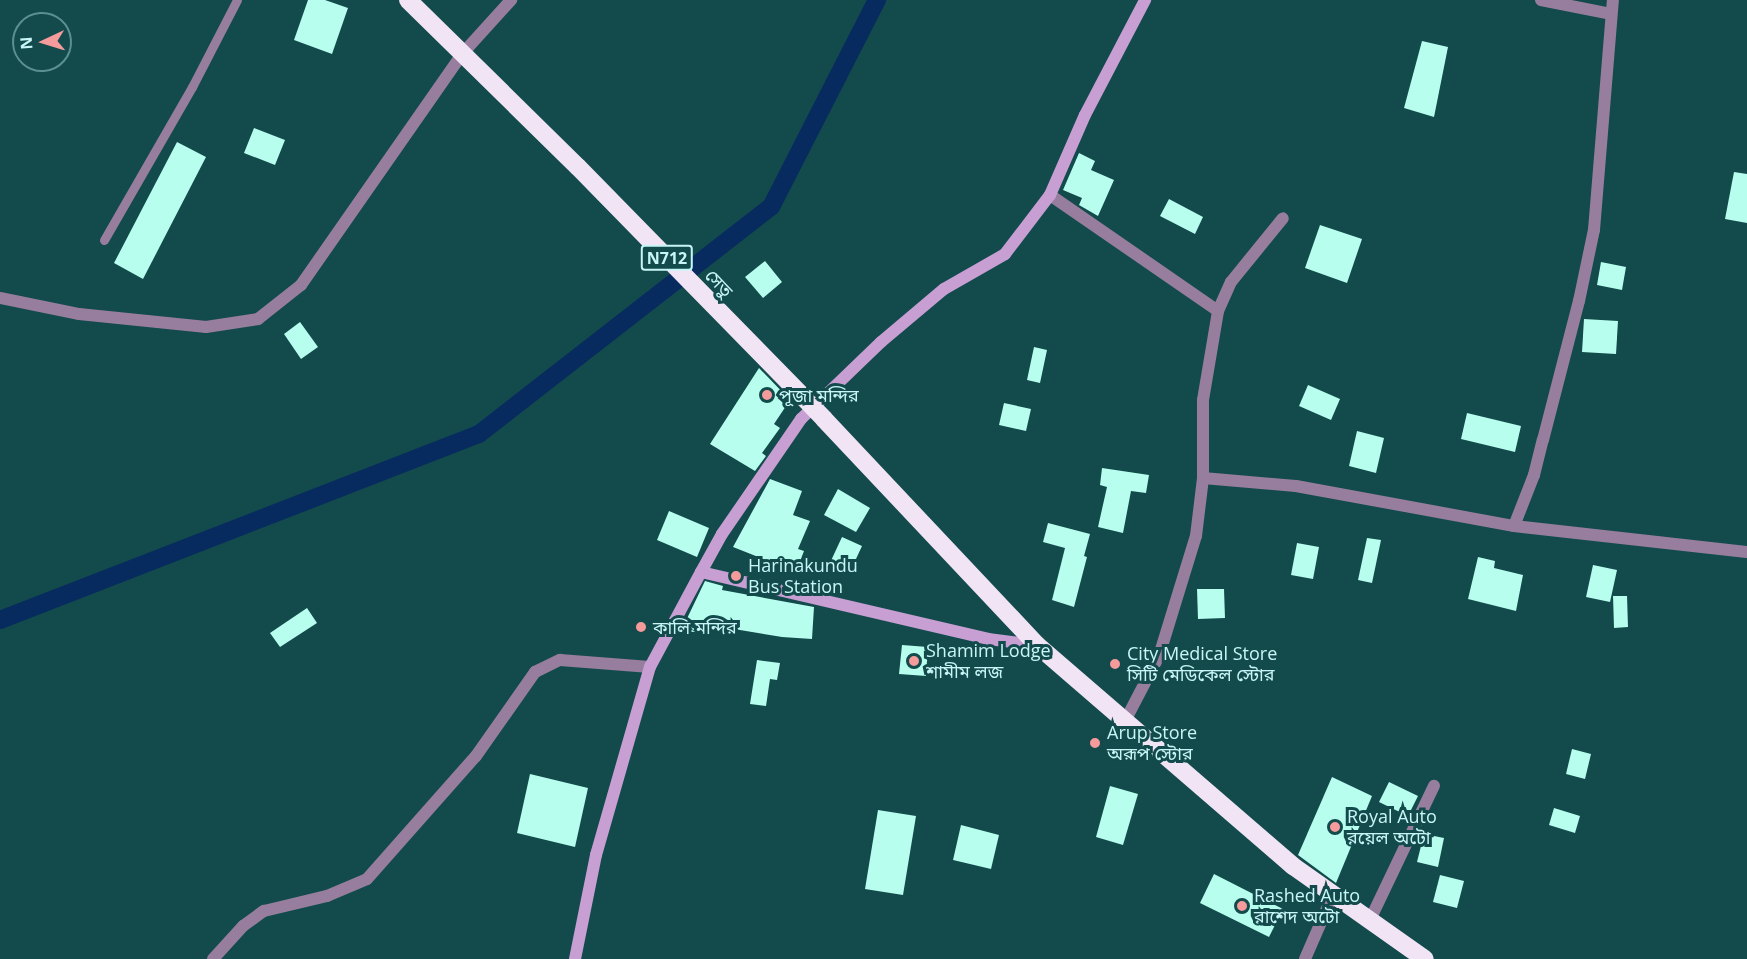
<!DOCTYPE html>
<meta charset="utf-8">
<style>
body{margin:0}
#map{position:relative;width:1747px;height:959px;overflow:hidden;background:#134a4c;font-family:"Open Sans","Noto Sans Bengali",sans-serif}
div>[style]{position:absolute}
.canal>*{height:18px;margin:-9px;padding:0 9px;transform-origin:9px;border-radius:9px;background:#072b5f}
.building>*{inset:0;background:#b7feee}
.lane>*{height:9px;margin:-4.5px;padding:0 4.5px;transform-origin:4.5px;border-radius:4.5px;background:#977e9e}
.street>*{height:12px;margin:-6px;padding:0 6px;transform-origin:6px;border-radius:6px;background:#977e9e}
.secondary>*{height:12px;margin:-6px;padding:0 6px;transform-origin:6px;border-radius:6px;background:#c79fd3}
.highway>*{height:18px;margin:-9px;padding:0 9px;transform-origin:9px;border-radius:9px;background:#f1e4f4}
.highway-bridge>*{height:18px;margin:-9px;padding:0 9px;transform-origin:9px;border-radius:9px;background:#f1e4f4}
.dots>*{width:16px;height:16px;translate:-50% -50%;box-sizing:border-box;border:3px solid #134a4c;border-radius:50%}
span{translate:-50% -50%;white-space:nowrap;text-align:center;line-height:1.15;-webkit-text-stroke:6px #134a4c;paint-order:stroke}
.shield-label span{padding:2px 4px;background:#134a4c;border:2px solid;border-radius:4px;-webkit-text-stroke-width:0}
.shield-label{font-size:16px;color:#c8f6f7;font-weight:700}
.street-label{font-size:18px;color:#c8f6f7}
.poi-label{font-size:18px;color:#c8f6f7}
.left{translate:0 -50%;text-align:left}
.north{position:absolute;left:12px;top:12px;width:60px;height:60px;box-sizing:border-box;background:#134a4c;border:2px solid #5b8f90;border-radius:50%;rotate:266deg;font-size:16px;font-weight:700;line-height:24px;text-align:center;color:#c8f6f7}
.north::after{content:'';display:block;margin:auto;width:21px;height:27px;background:#f59b9c;clip-path:polygon(50% 0,100% 100%,50% 72%,0 100%)}
</style>
<div id="map">
<div class="canal">
<i style="left:0;top:620px;width:514px;rotate:-21.22deg"></i>
<i style="left:479px;top:434px;width:370px;rotate:-37.9deg"></i>
<i style="left:771px;top:207px;width:233px;rotate:-62.9deg"></i>
</div>
<div class="building">
<i style="clip-path:polygon(308px 0,325px 0,348px 8px,332px 54px,294px 40px)"></i>
<i style="clip-path:polygon(1422px 41px,1448px 47px,1434px 117px,1404px 108px)"></i>
<i style="clip-path:polygon(254px 128px,285px 140px,275px 165px,244px 153px)"></i>
<i style="clip-path:polygon(177px 142px,206px 157px,143px 279px,114px 263px)"></i>
<i style="clip-path:polygon(1079px 153px,1095px 161px,1091px 170px,1114px 180px,1098px 216px,1079px 205px,1082px 198px,1063px 190px)"></i>
<i style="clip-path:polygon(1734px 172px,1747px 174px,1747px 223px,1725px 219px)"></i>
<i style="clip-path:polygon(1169px 199px,1203px 217px,1195px 234px,1160px 216px)"></i>
<i style="clip-path:polygon(1320px 225px,1362px 239px,1347px 283px,1305px 268px)"></i>
<i style="clip-path:polygon(765px 261px,782px 282px,763px 298px,745px 277px)"></i>
<i style="clip-path:polygon(1601px 262px,1626px 267px,1622px 290px,1597px 285px)"></i>
<i style="clip-path:polygon(1584px 319px,1618px 321px,1616px 354px,1582px 352px)"></i>
<i style="clip-path:polygon(300px 322px,318px 347px,301px 359px,284px 334px)"></i>
<i style="clip-path:polygon(1034px 347px,1047px 350px,1040px 383px,1027px 380px)"></i>
<i style="clip-path:polygon(759px 368px,790px 400px,774px 424px,780px 428px,762px 453px,766px 456px,755px 471px,710px 444px)"></i>
<i style="clip-path:polygon(1308px 385px,1340px 399px,1331px 420px,1299px 406px)"></i>
<i style="clip-path:polygon(1004px 403px,1031px 409px,1026px 431px,999px 425px)"></i>
<i style="clip-path:polygon(1467px 413px,1521px 426px,1515px 452px,1461px 439px)"></i>
<i style="clip-path:polygon(1357px 431px,1384px 438px,1376px 473px,1349px 466px)"></i>
<i style="clip-path:polygon(1102px 468px,1149px 475px,1146px 493px,1131px 491px,1123px 533px,1098px 527px,1107px 487px,1100px 485px)"></i>
<i style="clip-path:polygon(770px 479px,802px 491px,793px 515px,810px 521px,798px 549px,804px 551px,796px 572px,733px 547px)"></i>
<i style="clip-path:polygon(838px 489px,870px 508px,856px 532px,824px 515px)"></i>
<i style="clip-path:polygon(669px 511px,709px 528px,697px 557px,657px 540px)"></i>
<i style="clip-path:polygon(1048px 523px,1090px 534px,1084px 556px,1087px 557px,1074px 607px,1052px 600px,1065px 548px,1043px 542px)"></i>
<i style="clip-path:polygon(842px 537px,862px 546px,849px 574px,829px 565px)"></i>
<i style="clip-path:polygon(1367px 538px,1381px 540px,1372px 583px,1358px 580px)"></i>
<i style="clip-path:polygon(1297px 543px,1319px 547px,1313px 579px,1291px 575px)"></i>
<i style="clip-path:polygon(1478px 557px,1495px 561px,1494px 568px,1523px 575px,1516px 611px,1468px 599px)"></i>
<i style="clip-path:polygon(1593px 565px,1617px 570px,1610px 602px,1586px 597px)"></i>
<i style="clip-path:polygon(705px 581px,723px 586px,722px 590px,814px 607px,812px 639px,782px 637px,710px 625px,707px 633px,681px 631px)"></i>
<i style="clip-path:polygon(1197px 589px,1224px 589px,1225px 618px,1198px 619px)"></i>
<i style="clip-path:polygon(1613px 596px,1627px 596px,1628px 627px,1614px 628px)"></i>
<i style="clip-path:polygon(307px 608px,317px 623px,280px 647px,270px 633px)"></i>
<i style="clip-path:polygon(902px 645px,928px 647px,926px 676px,899px 674px)"></i>
<i style="clip-path:polygon(757px 660px,780px 663px,777px 680px,770px 679px,766px 706px,750px 704px)"></i>
<i style="clip-path:polygon(1572px 749px,1591px 754px,1585px 779px,1566px 774px)"></i>
<i style="clip-path:polygon(530px 774px,588px 788px,575px 847px,517px 833px)"></i>
<i style="clip-path:polygon(1332px 777px,1372px 796px,1336px 883px,1298px 855px)"></i>
<i style="clip-path:polygon(1389px 782px,1418px 796px,1408px 816px,1379px 802px)"></i>
<i style="clip-path:polygon(1110px 786px,1138px 794px,1123px 845px,1096px 837px)"></i>
<i style="clip-path:polygon(1554px 808px,1580px 816px,1575px 833px,1549px 825px)"></i>
<i style="clip-path:polygon(878px 810px,916px 816px,903px 895px,865px 889px)"></i>
<i style="clip-path:polygon(961px 825px,999px 835px,991px 869px,953px 860px)"></i>
<i style="clip-path:polygon(1424px 834px,1444px 838px,1438px 867px,1417px 862px)"></i>
<i style="clip-path:polygon(1214px 874px,1283px 909px,1269px 937px,1200px 903px)"></i>
<i style="clip-path:polygon(1440px 875px,1464px 881px,1457px 908px,1433px 902px)"></i>
</div>
<div class="lane">
<i style="left:104px;top:240px;width:177px;rotate:-60.1deg"></i>
<i style="left:192px;top:87px;width:98px;rotate:-62.7deg"></i>
</div>
<div class="street">
<i style="left:1541px;top:0;width:71px;rotate:11.3deg"></i>
<i style="left:1050px;top:195px;width:204px;rotate:34.6deg"></i>
<i style="left:0;top:298px;width:81px;rotate:11.4deg"></i>
<i style="left:79px;top:314px;width:128px;rotate:5.8deg"></i>
<i style="left:206px;top:327px;width:53px;rotate:-8.7deg"></i>
<i style="left:258px;top:319px;width:55px;rotate:-38.3deg"></i>
<i style="left:301px;top:285px;width:283px;rotate:-55.1deg"></i>
<i style="left:463px;top:53px;width:72px;rotate:-47.8deg"></i>
<i style="left:1203px;top:478px;width:93px;rotate:4.9deg"></i>
<i style="left:1296px;top:486px;width:222px;rotate:10.4deg"></i>
<i style="left:1514px;top:526px;width:234px;rotate:6.4deg"></i>
<i style="left:1514px;top:526px;width:55px;rotate:-68.6deg"></i>
<i style="left:1534px;top:475px;width:36px;rotate:-76deg"></i>
<i style="left:1543px;top:440px;width:144px;rotate:-75.5deg"></i>
<i style="left:1579px;top:301px;width:73px;rotate:-78.1deg"></i>
<i style="left:1594px;top:230px;width:231px;rotate:-85.3deg"></i>
<i style="left:1125px;top:721px;width:73px;rotate:-62.4deg"></i>
<i style="left:1159px;top:656px;width:126px;rotate:-72.9deg"></i>
<i style="left:1196px;top:536px;width:58px;rotate:-83.1deg"></i>
<i style="left:1203px;top:478px;width:78px;rotate:-90deg"></i>
<i style="left:1203px;top:400px;width:90px;rotate:-80.4deg"></i>
<i style="left:1218px;top:311px;width:32px;rotate:-66deg"></i>
<i style="left:1231px;top:282px;width:82px;rotate:-50.9deg"></i>
<i style="left:1369px;top:922px;width:151px;rotate:-64.5deg"></i>
<i style="left:213px;top:959px;width:45px;rotate:-47.7deg"></i>
<i style="left:243px;top:926px;width:26px;rotate:-36deg"></i>
<i style="left:264px;top:911px;width:65px;rotate:-13.4deg"></i>
<i style="left:327px;top:896px;width:43px;rotate:-23deg"></i>
<i style="left:367px;top:879px;width:164px;rotate:-48.5deg"></i>
<i style="left:476px;top:756px;width:103px;rotate:-54.9deg"></i>
<i style="left:535px;top:672px;width:28px;rotate:-26deg"></i>
<i style="left:560px;top:660px;width:90px;rotate:4.4deg"></i>
<i style="left:1305px;top:959px;width:68px;rotate:-66.5deg"></i>
</div>
<div class="secondary">
<i style="left:701px;top:572px;width:43px;rotate:-61.1deg"></i>
<i style="left:722px;top:534px;width:140px;rotate:-55.5deg"></i>
<i style="left:801px;top:419px;width:111px;rotate:-43.9deg"></i>
<i style="left:881px;top:342px;width:82px;rotate:-40.1deg"></i>
<i style="left:944px;top:289px;width:70px;rotate:-29.8deg"></i>
<i style="left:1005px;top:254px;width:74px;rotate:-52.7deg"></i>
<i style="left:1050px;top:195px;width:87px;rotate:-66.4deg"></i>
<i style="left:1085px;top:115px;width:130px;rotate:-62.4deg"></i>
<i style="left:575px;top:959px;width:106px;rotate:-78.6deg"></i>
<i style="left:596px;top:855px;width:196px;rotate:-74deg"></i>
<i style="left:650px;top:667px;width:108px;rotate:-61.8deg"></i>
<i style="left:701px;top:572px;width:295px;rotate:13.1deg"></i>
<i style="left:988px;top:639px;width:49px;rotate:7deg"></i>
</div>
<div class="highway">
<i style="left:408px;top:0;width:238px;rotate:44.5deg"></i>
<i style="left:578px;top:167px;width:320px;rotate:45.6deg"></i>
<i style="left:824px;top:419px;width:311px;rotate:46.7deg"></i>
<i style="left:1037px;top:645px;width:338px;rotate:40.8deg"></i>
<i style="left:1293px;top:866px;width:161px;rotate:35.2deg"></i>
</div>
<div class="highway-bridge">
<i style="left:802px;top:396px;width:32px;rotate:46deg"></i>
</div>
<div class="dots">
<i style="left:767px;top:395px;background:#f59b9c"></i>
<i style="left:736px;top:576px;background:#f59b9c"></i>
<i style="left:641px;top:627px;background:#f59b9c"></i>
<i style="left:914px;top:661px;background:#f59b9c"></i>
<i style="left:1115px;top:664px;background:#f59b9c"></i>
<i style="left:1095px;top:743px;background:#f59b9c"></i>
<i style="left:1335px;top:827px;background:#f59b9c"></i>
<i style="left:1242px;top:906px;background:#f59b9c"></i>
</div>
<div class="shield-label">
<span style="left:667px;top:258px">N712</span>
</div>
<div class="street-label">
<span style="left:719px;top:283px;rotate:46deg">সেতু</span>
</div>
<div class="poi-label">
<span class="left" style="left:779px;top:395px">পূজা মন্দির</span>
<span class="left" style="left:748px;top:576px">Harinakundu<br>Bus Station</span>
<span class="left" style="left:653px;top:627px">কালি মন্দির</span>
<span class="left" style="left:926px;top:661px">Shamim Lodge<br>শামীম লজ</span>
<span class="left" style="left:1127px;top:664px">City Medical Store<br>সিটি মেডিকেল স্টোর</span>
<span class="left" style="left:1107px;top:743px">Arup Store<br>অরূপ স্টোর</span>
<span class="left" style="left:1347px;top:827px">Royal Auto<br>রয়েল অটো</span>
<span class="left" style="left:1254px;top:906px">Rashed Auto<br>রাশেদ অটো</span>
</div>
<div class="north">N</div>
</div>
